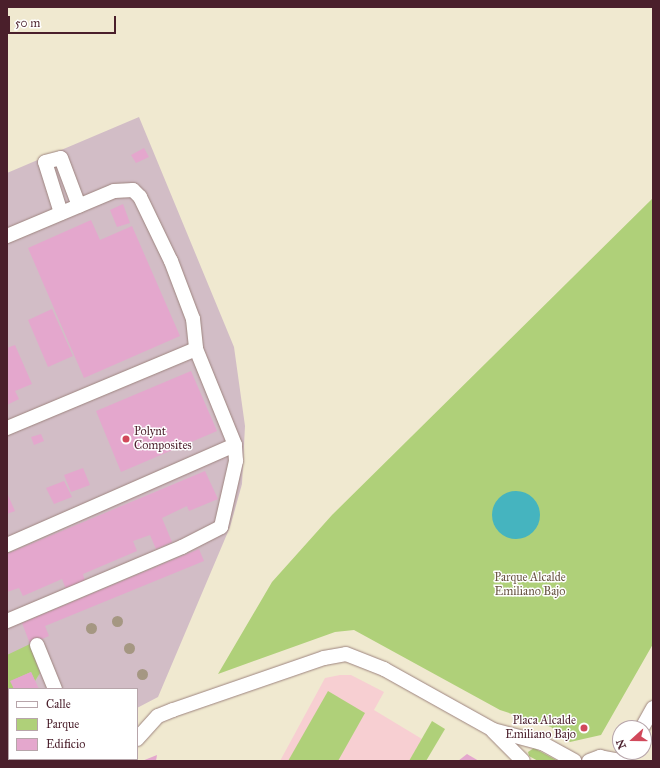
<!DOCTYPE html>
<style>
body{margin:0}
#map{position:relative;width:660px;height:768px;overflow:hidden;background:#f0e9d0;font-family:"IM FELL Great Primer",serif}
div>[style]{position:absolute}
.built>*{inset:0;background:#f7cfd2}
.industrial>*{inset:0;background:#d2bdc6}
.green>*{inset:0;background:#afd079}
.water>*{inset:0;background:#45b4bf}
.round{border-radius:50%}
.building>*{inset:0;background:#e4a7cd}
.roads{filter:drop-shadow(0 0 1px #9d847e) drop-shadow(0 0 1px #9d847e)}
.minor>*{height:14px;margin:-7px;padding:0 7px;transform-origin:7px;border-radius:7px;background:#fff}
.trees>*{width:11px;height:11px;margin:-5.5px;border-radius:50%;background:#a59782}
.dots>*{width:11px;height:11px;translate:-50% -50%;box-sizing:border-box;border:2px solid #fff;border-radius:50%}
span{translate:-50% -50%;white-space:nowrap;text-align:center;line-height:1.15;-webkit-text-stroke:3px #fff;paint-order:stroke}
.poi-label{font-size:12px;color:#4a1f2b}
.left{translate:0 -50%;text-align:left}
.right{translate:-100% -50%;text-align:right}
.park-label{font-size:12px;color:#685442}
.frame{position:absolute;inset:0;border:8px solid #4a1f2b;pointer-events:none}
.legend{position:absolute;left:8px;top:688px;width:130px;height:72px;box-sizing:border-box;background:#fff;border:1px solid #b7a5aa;margin:0;padding:5px 7px;list-style:none;font-size:12px;color:#4a1f2b}
.legend li{display:flex;align-items:center;gap:8px;height:20px}
.legend b{width:20px;border:1px solid #b7a5aa}
.north{position:absolute;left:612px;top:720px;width:40px;height:40px;box-sizing:border-box;background:#fff;border:1px solid #b7a5aa;border-radius:50%;rotate:249deg;font-size:11px;font-weight:700;line-height:16px;text-align:center;color:#4a1f2b}
.north::after{content:'';display:block;margin:auto;width:14px;height:18px;background:#d1495b;clip-path:polygon(50% 0,100% 100%,50% 72%,0 100%)}
.scale{position:absolute;left:8px;top:16px;width:108px;height:18px;box-sizing:border-box;border:2px solid #4a1f2b;border-top:0;padding-left:5px;font-size:12px;line-height:14px;white-space:nowrap;color:#4a1f2b;-webkit-text-stroke:3px #fff;paint-order:stroke}
</style>
<div id="map">
<div class="built">
<i style="clip-path:polygon(340px 675px,351px 675px,384px 692px,374px 710px,422px 739px,409px 761px,280px 761px,325px 678px)"></i>
</div>
<div class="industrial">
<i style="clip-path:polygon(139px 117px,234px 347px,245px 426px,242px 484px,230px 527px,158px 697px,137px 708px,137px 689px,9px 689px,9px 759px,102px 759px,7px 761px,7px 173px)"></i>
</div>
<div class="green">
<i style="clip-path:polygon(653px 198px,653px 644px,601px 735px,570px 742px,551px 727px,500px 710px,354px 630px,335px 632px,218px 674px,272px 582px,332px 515px)"></i>
<i style="clip-path:polygon(30px 644px,40px 673px,35px 681px,31px 672px,11px 681px,14px 689px,9px 689px,7px 720px,7px 655px)"></i>
<i style="clip-path:polygon(328px 691px,365px 713px,338px 761px,288px 761px)"></i>
<i style="clip-path:polygon(432px 721px,445px 729px,426px 761px,409px 761px)"></i>
<i style="clip-path:polygon(534px 748px,558px 761px,538px 761px,529px 756px,528px 752px)"></i>
</div>
<div class="water">
<i class="round" style="left:492px;top:491px;width:48px;height:48px"></i>
</div>
<div class="building">
<i style="clip-path:polygon(144px 148px,149px 157px,136px 163px,131px 155px)"></i>
<i style="clip-path:polygon(123px 204px,130px 223px,117px 227px,110px 210px)"></i>
<i style="clip-path:polygon(91px 220px,100px 240px,132px 226px,180px 336px,84px 378px,28px 248px)"></i>
<i style="clip-path:polygon(52px 309px,73px 356px,48px 367px,28px 320px)"></i>
<i style="clip-path:polygon(15px 345px,32px 384px,15px 391px,19px 399px,7px 405px,7px 348px)"></i>
<i style="clip-path:polygon(191px 371px,217px 431px,121px 472px,96px 411px)"></i>
<i style="clip-path:polygon(41px 434px,44px 441px,34px 445px,31px 437px)"></i>
<i style="clip-path:polygon(83px 468px,90px 485px,71px 492px,64px 475px)"></i>
<i style="clip-path:polygon(205px 471px,218px 499px,189px 511px,187px 506px,162px 518px,172px 542px,156px 549px,150px 535px,133px 541px,137px 551px,83px 574px,85px 581px,66px 589px,62px 579px,23px 596px,19px 588px,7px 592px,7px 554px)"></i>
<i style="clip-path:polygon(64px 481px,72px 497px,54px 504px,46px 488px)"></i>
<i style="clip-path:polygon(7px 493px,15px 511px,7px 514px)"></i>
<i style="clip-path:polygon(199px 549px,204px 561px,50px 624px,45px 626px,49px 636px,30px 644px,22px 623px)"></i>
<i style="clip-path:polygon(31px 672px,39px 689px,14px 689px,10px 681px)"></i>
<i style="clip-path:polygon(9px 719px,9px 738px,7px 738px,7px 720px)"></i>
<i style="clip-path:polygon(467px 754px,479px 761px,458px 761px)"></i>
<i style="clip-path:polygon(157px 755px,156px 761px,142px 761px)"></i>
</div>
<div class="roads">
<div class="minor">
<i style="left:61px;top:213px;width:53px;rotate:-107.4deg"></i>
<i style="left:45px;top:162px;width:16px;rotate:-14deg"></i>
<i style="left:61px;top:158px;width:51px;rotate:69.4deg"></i>
<i style="left:7px;top:236px;width:116px;rotate:-22.8deg"></i>
<i style="left:114px;top:191px;width:19px;rotate:-3deg"></i>
<i style="left:133px;top:190px;width:10px;rotate:45deg"></i>
<i style="left:140px;top:197px;width:71px;rotate:64.2deg"></i>
<i style="left:171px;top:261px;width:62px;rotate:69.2deg"></i>
<i style="left:193px;top:319px;width:30px;rotate:84deg"></i>
<i style="left:196px;top:349px;width:205px;rotate:157.3deg"></i>
<i style="left:7px;top:545px;width:249px;rotate:-23.7deg"></i>
<i style="left:235px;top:445px;width:104px;rotate:-112.1deg"></i>
<i style="left:7px;top:621px;width:190px;rotate:-22.9deg"></i>
<i style="left:182px;top:547px;width:44px;rotate:-27.1deg"></i>
<i style="left:221px;top:527px;width:68px;rotate:-77.2deg"></i>
<i style="left:236px;top:461px;width:16px;rotate:-94deg"></i>
<i style="left:37px;top:645px;width:48px;rotate:67.8deg"></i>
<i style="left:642px;top:728px;width:23px;rotate:-61deg"></i>
<i style="left:493px;top:731px;width:42px;rotate:45deg"></i>
<i style="left:137px;top:739px;width:31px;rotate:-48deg"></i>
<i style="left:158px;top:716px;width:16px;rotate:-22deg"></i>
<i style="left:173px;top:710px;width:160px;rotate:-19deg"></i>
<i style="left:324px;top:658px;width:22px;rotate:-10deg"></i>
<i style="left:346px;top:654px;width:41px;rotate:21.5deg"></i>
<i style="left:384px;top:669px;width:125px;rotate:29.2deg"></i>
<i style="left:493px;top:730px;width:51px;rotate:14.9deg"></i>
<i style="left:542px;top:743px;width:37px;rotate:29deg"></i>
<i style="left:59px;top:761px;width:5px;rotate:-22deg"></i>
<i style="left:114px;top:761px;width:4px;rotate:-27deg"></i>
<i style="left:589px;top:761px;width:12px;rotate:-20deg"></i>
<i style="left:600px;top:757px;width:20px;rotate:11deg"></i>
<i style="left:623px;top:761px;width:10px;rotate:-61deg"></i>
</div>
</div>
<div class="trees">
<i style="left:117px;top:621px"></i>
<i style="left:91px;top:628px"></i>
<i style="left:129px;top:648px"></i>
<i style="left:142px;top:674px"></i>
</div>
<div class="dots">
<i style="left:126px;top:439px;background:#d1495b"></i>
<i style="left:584px;top:728px;background:#d1495b"></i>
</div>
<div class="poi-label">
<span class="left" style="left:134px;top:439px">Polynt<br>Composites</span>
<span class="right" style="left:576px;top:728px">Placa Alcalde<br>Emiliano Bajo</span>
</div>
<div class="park-label">
<span style="left:530px;top:585px">Parque Alcalde<br>Emiliano Bajo</span>
</div>
<div class="frame"></div>
<ul class="legend">
<li><b style="height:5px;background:#fff"></b>Calle</li>
<li><b style="height:11px;background:#afd079"></b>Parque</li>
<li><b style="height:11px;background:#e4a7cd"></b>Edificio</li>
</ul>
<div class="north">N</div>
<div class="scale">50 m</div>
</div>
